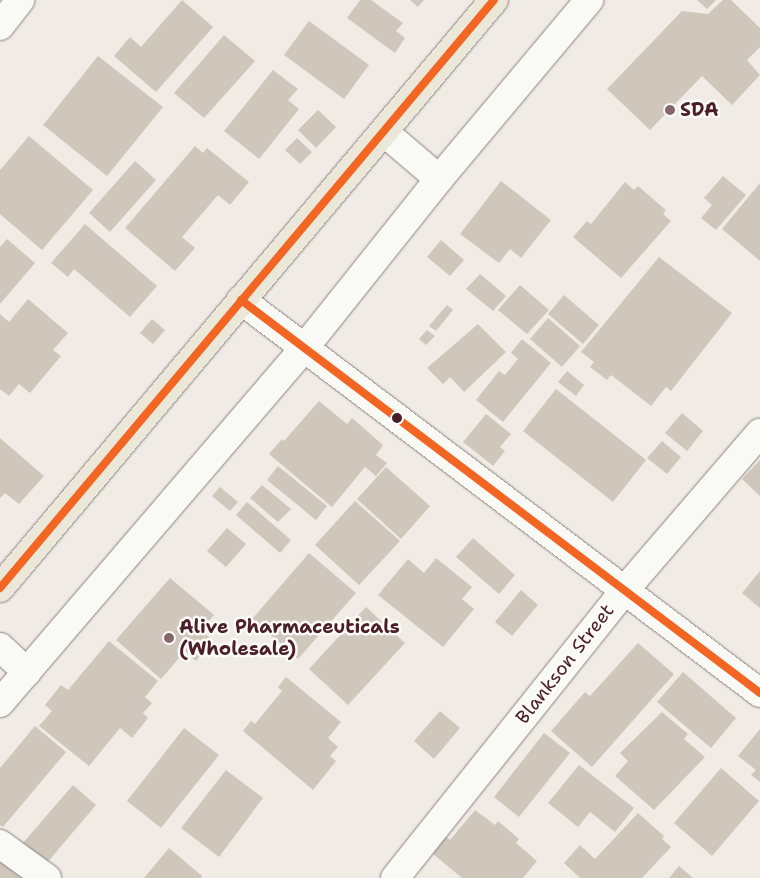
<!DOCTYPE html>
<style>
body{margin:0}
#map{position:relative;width:760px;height:878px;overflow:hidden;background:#f0ebe4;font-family:"Shantell Sans",sans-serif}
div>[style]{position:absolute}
.building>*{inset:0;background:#d0c7bc}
.roads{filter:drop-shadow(0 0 1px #8d8282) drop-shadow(0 0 1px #8d8282)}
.minor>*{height:28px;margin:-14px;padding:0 14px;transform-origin:14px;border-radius:14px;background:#f9f9f6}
.major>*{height:28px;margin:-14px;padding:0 14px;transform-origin:14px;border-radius:14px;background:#ebe8da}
.bus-1>*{height:8px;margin:-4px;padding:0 4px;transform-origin:4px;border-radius:4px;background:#f26522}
.dots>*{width:14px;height:14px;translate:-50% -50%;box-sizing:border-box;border:2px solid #fdfcf7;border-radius:50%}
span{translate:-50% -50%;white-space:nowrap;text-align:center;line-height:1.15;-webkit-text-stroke:5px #fdfcf7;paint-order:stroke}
.poi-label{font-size:19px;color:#4a1f2b;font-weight:700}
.left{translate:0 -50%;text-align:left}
.street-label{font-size:19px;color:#4a1f2b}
</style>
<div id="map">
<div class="building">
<i style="clip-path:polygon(182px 0,213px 27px,156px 92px,114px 56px,130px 37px,141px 47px)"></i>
<i style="clip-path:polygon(360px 0,371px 0,403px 23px,396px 31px,405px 38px,395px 53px,347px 18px)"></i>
<i style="clip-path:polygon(410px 0,424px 0,418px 7px)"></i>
<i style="clip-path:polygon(697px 0,716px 0,707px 9px)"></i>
<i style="clip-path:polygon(723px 0,731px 0,760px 28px,760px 47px,747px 60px,760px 75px,732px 105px,702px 76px,650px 130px,607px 89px,682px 11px,708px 14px)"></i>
<i style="clip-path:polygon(309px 21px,369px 65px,344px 99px,284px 55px)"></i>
<i style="clip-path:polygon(224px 35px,255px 61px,204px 118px,174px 93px)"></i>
<i style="clip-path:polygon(98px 56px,163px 107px,107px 176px,43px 125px)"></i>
<i style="clip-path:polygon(273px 70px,298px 89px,288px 100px,299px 109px,259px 159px,224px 131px)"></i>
<i style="clip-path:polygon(318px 110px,336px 127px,316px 148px,298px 130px)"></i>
<i style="clip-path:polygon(29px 136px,93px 190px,42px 250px,0 214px,0 170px)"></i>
<i style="clip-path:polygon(297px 138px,312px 152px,300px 164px,285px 150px)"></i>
<i style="clip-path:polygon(195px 146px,203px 153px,207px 148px,249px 182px,230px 205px,218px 195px,182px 237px,195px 248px,175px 271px,125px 228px)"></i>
<i style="clip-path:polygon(135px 161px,156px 180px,110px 232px,89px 213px)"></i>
<i style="clip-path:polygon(723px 176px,746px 195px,716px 230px,701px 218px,712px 205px,704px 198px)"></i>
<i style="clip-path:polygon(501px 181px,551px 220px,521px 258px,510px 249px,499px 263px,460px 234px)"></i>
<i style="clip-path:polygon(625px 182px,634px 190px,638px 186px,666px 210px,663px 214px,671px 221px,621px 278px,573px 237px,587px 221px,591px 224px)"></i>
<i style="clip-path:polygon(760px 183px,760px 261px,722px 229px)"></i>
<i style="clip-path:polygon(85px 224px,157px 286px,130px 317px,74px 269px,68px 277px,51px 263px)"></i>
<i style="clip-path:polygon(7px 239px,35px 263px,0 304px,0 247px)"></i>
<i style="clip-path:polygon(441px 240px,464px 260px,450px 276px,427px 257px)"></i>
<i style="clip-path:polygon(659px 257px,732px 313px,671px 391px,666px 387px,651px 406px,611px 375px,607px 380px,590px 367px,594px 362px,581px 352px)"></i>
<i style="clip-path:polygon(480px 274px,506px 296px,493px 311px,466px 289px)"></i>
<i style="clip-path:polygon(520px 285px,549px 310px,527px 334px,498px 310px)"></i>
<i style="clip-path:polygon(564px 295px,599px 325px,583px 344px,548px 314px)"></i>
<i style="clip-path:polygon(28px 299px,68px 333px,53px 350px,61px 356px,30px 393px,19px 384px,9px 396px,0 389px,0 314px,9px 322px)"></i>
<i style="clip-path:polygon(447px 305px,453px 310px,436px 331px,429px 326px)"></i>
<i style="clip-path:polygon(548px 318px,580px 346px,562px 367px,530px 339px)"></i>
<i style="clip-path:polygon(152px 319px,165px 330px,153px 344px,140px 333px)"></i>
<i style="clip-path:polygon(478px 324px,506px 352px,464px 392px,450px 377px,443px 384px,427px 368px)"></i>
<i style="clip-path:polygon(427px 330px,435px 336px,426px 345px,419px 339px)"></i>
<i style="clip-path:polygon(522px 339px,551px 363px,503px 422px,476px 400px,499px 371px,505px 375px,518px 359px,511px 353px)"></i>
<i style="clip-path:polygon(567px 371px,584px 385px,576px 396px,558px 382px)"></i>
<i style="clip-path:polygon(556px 389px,646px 460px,613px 502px,523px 431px)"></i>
<i style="clip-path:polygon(319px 401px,347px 424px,352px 418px,383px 445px,376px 455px,387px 463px,376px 476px,365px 467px,332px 507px,269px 454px,282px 439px,284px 441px)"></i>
<i style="clip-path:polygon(682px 413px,703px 431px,687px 451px,665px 433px)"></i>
<i style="clip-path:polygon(486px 414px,511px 434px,500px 447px,505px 451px,493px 466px,463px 442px)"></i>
<i style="clip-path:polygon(0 438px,44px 476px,19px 504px,5px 493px,0 498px)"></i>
<i style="clip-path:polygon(662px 441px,681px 457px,667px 474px,647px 458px)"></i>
<i style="clip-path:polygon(760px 460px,760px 496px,742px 479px)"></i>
<i style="clip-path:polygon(278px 466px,327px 506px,316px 520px,267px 480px)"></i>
<i style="clip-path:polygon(386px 467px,430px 506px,401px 539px,357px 499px)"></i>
<i style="clip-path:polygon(262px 485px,291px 509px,278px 522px,250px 498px)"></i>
<i style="clip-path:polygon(220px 487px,238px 502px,230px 511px,212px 496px)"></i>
<i style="clip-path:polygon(355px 501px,400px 541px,359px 585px,315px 545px)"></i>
<i style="clip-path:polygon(247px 502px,291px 540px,280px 553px,236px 515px)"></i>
<i style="clip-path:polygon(227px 528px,246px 544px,226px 567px,207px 551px)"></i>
<i style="clip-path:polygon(473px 538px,515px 575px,499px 594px,456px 557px)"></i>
<i style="clip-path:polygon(309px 553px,356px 593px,298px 659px,252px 619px)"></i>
<i style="clip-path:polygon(436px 558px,472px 587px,462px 599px,474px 609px,443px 647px,378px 595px,408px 559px,424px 573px)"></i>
<i style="clip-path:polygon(760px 571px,760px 608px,742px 593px)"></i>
<i style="clip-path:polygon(170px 578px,214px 615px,201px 630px,213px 641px,196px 661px,185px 651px,161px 679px,116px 640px)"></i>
<i style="clip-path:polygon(521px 590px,538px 605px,512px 636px,495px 622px)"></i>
<i style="clip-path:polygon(366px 607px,405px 643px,348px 705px,309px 669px)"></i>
<i style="clip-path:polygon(109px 641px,158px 681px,145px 697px,152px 703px,143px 713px,148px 718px,132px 738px,120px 728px,89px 766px,39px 726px,52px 711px,45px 705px,61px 685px,68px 690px)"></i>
<i style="clip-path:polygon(638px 643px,674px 674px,592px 767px,551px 731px,585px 692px,590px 696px)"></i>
<i style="clip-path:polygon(683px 672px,736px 718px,711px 748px,657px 702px)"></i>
<i style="clip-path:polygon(286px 677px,341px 722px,328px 738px,338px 747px,330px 756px,336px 761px,313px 790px,243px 731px,251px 721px,255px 724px,282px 691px,278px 687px)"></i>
<i style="clip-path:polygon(440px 711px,460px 728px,434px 759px,414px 741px)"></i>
<i style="clip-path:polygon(662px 712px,688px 734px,684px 739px,705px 757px,654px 810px,615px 776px,628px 761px,620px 753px)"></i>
<i style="clip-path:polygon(35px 726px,66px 752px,3px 827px,0 825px,0 768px)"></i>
<i style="clip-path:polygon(184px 728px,219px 755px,161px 828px,127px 801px)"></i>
<i style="clip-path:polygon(760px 729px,760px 782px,751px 775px,756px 770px,738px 756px)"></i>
<i style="clip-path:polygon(544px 733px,570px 753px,519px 817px,494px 797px)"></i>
<i style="clip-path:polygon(579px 765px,634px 808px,615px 832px,590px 812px,578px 827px,548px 803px)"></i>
<i style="clip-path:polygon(721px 768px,759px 801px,712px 856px,674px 823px)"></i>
<i style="clip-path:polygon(226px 770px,263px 798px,219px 857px,181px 828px)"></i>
<i style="clip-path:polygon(73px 785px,96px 805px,46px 864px,22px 844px)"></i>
<i style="clip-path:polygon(475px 810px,495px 825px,498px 821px,519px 839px,516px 843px,537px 861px,523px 878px,462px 878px,427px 849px,441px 832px,450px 840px)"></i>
<i style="clip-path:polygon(638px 813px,664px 836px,662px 839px,671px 847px,642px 878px,580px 878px,564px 863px,580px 845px,595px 859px)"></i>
<i style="clip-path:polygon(169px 848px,202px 876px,201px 878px,144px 878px)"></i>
<i style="clip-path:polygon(0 860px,23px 878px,0 878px)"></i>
<i style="clip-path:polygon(679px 866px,693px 878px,669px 878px)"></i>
</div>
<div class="roads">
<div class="minor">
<i style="left:0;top:26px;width:33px;rotate:-52deg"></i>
<i style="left:384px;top:132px;width:72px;rotate:40.5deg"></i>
<i style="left:241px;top:300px;width:651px;rotate:37.13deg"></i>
<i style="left:0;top:647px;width:37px;rotate:43deg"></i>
<i style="left:0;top:703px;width:469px;rotate:-49.4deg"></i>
<i style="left:305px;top:347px;width:215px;rotate:-51.4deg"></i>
<i style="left:439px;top:179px;width:234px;rotate:-50deg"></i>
<i style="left:0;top:844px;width:58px;rotate:35.9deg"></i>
<i style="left:395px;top:878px;width:366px;rotate:-51.4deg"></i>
<i style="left:623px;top:592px;width:210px;rotate:-49.3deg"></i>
</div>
<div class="major">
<i style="left:0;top:588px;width:768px;rotate:-49.97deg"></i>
</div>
</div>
<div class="bus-1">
<i style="left:241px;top:300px;width:651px;rotate:37.13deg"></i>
<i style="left:0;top:588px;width:768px;rotate:-49.97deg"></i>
</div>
<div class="dots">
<i style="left:670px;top:110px;background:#84666c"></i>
<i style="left:397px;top:418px;background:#4a1f2b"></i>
<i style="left:169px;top:638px;background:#84666c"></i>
</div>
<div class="poi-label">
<span class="left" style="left:680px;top:110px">SDA</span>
<span class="left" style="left:179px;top:638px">Alive Pharmaceuticals<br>(Wholesale)</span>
</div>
<div class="street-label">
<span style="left:565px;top:664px;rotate:-52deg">Blankson Street</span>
</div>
</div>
